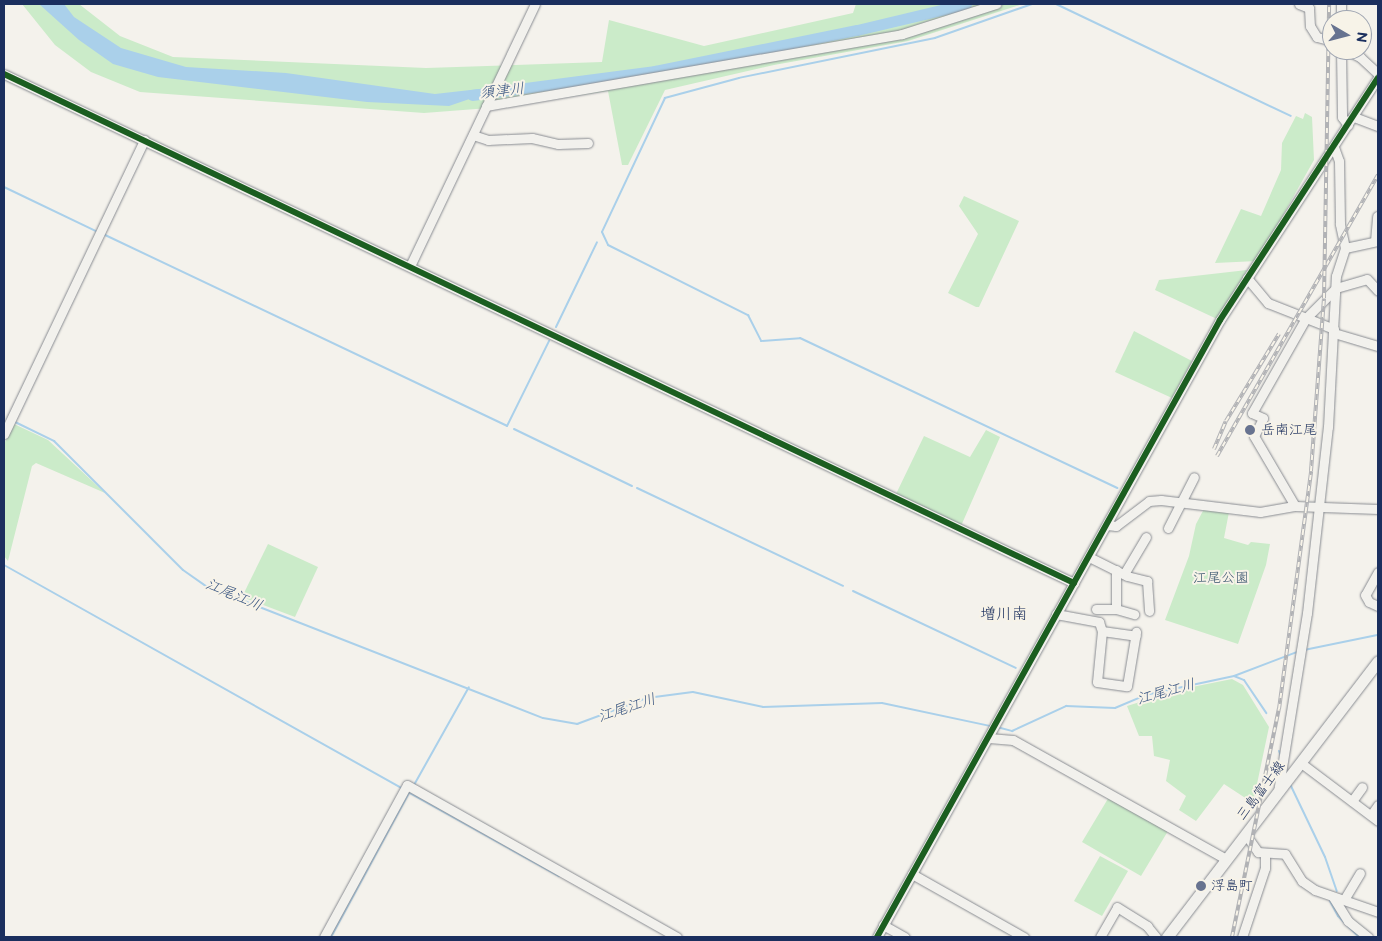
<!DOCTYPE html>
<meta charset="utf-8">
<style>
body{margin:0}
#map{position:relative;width:1382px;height:941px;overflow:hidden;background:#f4f2ec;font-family:"Balsamiq Sans","Klee One",sans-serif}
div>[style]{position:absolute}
.green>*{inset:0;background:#cbebc9}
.water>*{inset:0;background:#aad0ea}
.stream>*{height:2px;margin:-1px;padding:0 1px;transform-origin:1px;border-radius:1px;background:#aad0ea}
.river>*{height:11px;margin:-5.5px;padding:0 5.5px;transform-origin:5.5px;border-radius:5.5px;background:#aad0ea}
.roads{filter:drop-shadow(0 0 1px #898c92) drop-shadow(0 0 1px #898c92)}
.minor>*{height:9px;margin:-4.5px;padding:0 4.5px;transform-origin:4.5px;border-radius:4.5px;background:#f2f1ed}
.major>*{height:11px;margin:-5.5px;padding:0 5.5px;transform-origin:5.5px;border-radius:5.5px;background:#f2f1ed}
.rail>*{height:4px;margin-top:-2px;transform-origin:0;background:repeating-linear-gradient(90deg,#f7f3e8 0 5.5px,#b1b2b5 0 11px);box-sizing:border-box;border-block:1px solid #b1b2b5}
.cycleway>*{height:6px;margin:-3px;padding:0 3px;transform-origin:3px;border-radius:3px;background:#1b5e20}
.dots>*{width:14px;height:14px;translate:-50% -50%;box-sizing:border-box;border:2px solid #f7f3e8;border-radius:50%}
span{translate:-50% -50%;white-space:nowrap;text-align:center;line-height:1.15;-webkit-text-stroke:4px #f7f3e8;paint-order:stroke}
.poi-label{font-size:14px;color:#1b2f5e}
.left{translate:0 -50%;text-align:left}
.park-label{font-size:14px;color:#38546e}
.street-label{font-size:14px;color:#1b2f5e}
.water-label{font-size:15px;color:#375481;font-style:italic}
.quarter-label{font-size:16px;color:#1b2f5e}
.frame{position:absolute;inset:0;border:5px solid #1b2f5e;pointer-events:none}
.north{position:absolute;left:1322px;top:10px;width:50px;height:50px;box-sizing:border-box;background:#f7f3e8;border:1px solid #9fa5b1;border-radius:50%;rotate:98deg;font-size:14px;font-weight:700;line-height:20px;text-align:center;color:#1b2f5e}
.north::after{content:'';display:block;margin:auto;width:18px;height:22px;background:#677390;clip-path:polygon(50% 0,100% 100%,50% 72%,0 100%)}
</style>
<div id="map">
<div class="green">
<i style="clip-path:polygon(22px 4px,79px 4px,120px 36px,173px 57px,426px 68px,602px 62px,609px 20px,704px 46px,853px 13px,856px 4px,1023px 4px,908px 41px,774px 65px,665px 90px,628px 165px,622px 165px,608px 91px,502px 107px,424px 113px,140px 92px,91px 72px,55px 45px)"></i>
<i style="clip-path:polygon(1305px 113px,1312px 117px,1314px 160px,1257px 261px,1215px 263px,1241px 209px,1261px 216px,1281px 170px,1282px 143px,1296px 116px,1303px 119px)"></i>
<i style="clip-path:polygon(964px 196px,1019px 221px,979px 307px,976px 307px,948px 293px,978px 234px,959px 206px)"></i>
<i style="clip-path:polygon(1247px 270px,1217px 319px,1155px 290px,1159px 280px)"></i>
<i style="clip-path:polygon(1134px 331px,1192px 361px,1172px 398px,1115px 372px)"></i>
<i style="clip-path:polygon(14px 424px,48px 440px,105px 493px,36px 463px,32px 466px,8px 561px,4px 556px,4px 444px)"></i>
<i style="clip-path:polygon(986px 430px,1000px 437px,961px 526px,896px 494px,924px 436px,970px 457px)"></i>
<i style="clip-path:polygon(1204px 509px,1229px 512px,1224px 538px,1248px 545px,1251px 542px,1270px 544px,1266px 565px,1238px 644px,1165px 620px,1189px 556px,1196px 524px)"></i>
<i style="clip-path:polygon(268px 544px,318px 567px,295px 617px,242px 597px)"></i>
<i style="clip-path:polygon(1232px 679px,1243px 685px,1269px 727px,1253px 803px,1224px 784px,1196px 821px,1179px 810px,1186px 796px,1166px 781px,1170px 760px,1154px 756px,1152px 736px,1139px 736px,1127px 706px,1182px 689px)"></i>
<i style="clip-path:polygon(1109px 797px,1168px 831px,1141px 876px,1082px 842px)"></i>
<i style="clip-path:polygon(1100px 856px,1128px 871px,1102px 916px,1074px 901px)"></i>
</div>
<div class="water">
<i style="clip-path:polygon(39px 4px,64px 4px,74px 17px,121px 48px,186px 67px,286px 73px,435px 94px,488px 88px,487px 93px,449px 106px,367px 102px,158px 77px,113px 64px,79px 40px)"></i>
</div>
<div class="stream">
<i style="left:1032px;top:4px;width:103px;rotate:160.7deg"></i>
<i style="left:935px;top:38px;width:200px;rotate:168.5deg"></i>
<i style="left:739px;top:78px;width:77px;rotate:164.9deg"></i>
<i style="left:665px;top:98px;width:148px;rotate:115.2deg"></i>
<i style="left:602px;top:232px;width:14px;rotate:65deg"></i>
<i style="left:608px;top:245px;width:157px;rotate:26.6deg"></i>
<i style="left:748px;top:315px;width:29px;rotate:63deg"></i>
<i style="left:761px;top:341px;width:39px;rotate:-4deg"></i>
<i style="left:800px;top:338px;width:351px;rotate:25.3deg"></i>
<i style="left:1056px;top:4px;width:260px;rotate:25.5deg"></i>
<i style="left:4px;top:187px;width:102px;rotate:25.6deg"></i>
<i style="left:103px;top:234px;width:447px;rotate:25.4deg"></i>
<i style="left:507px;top:426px;width:95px;rotate:-63.7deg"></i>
<i style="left:556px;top:327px;width:94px;rotate:-64.2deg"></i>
<i style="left:13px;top:421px;width:46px;rotate:26deg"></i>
<i style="left:54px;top:441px;width:182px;rotate:45deg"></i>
<i style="left:183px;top:570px;width:28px;rotate:35deg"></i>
<i style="left:206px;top:586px;width:362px;rotate:21.4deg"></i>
<i style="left:543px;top:718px;width:35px;rotate:10deg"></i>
<i style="left:577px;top:724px;width:75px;rotate:-20.4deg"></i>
<i style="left:647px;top:698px;width:46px;rotate:-7.4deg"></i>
<i style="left:693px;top:692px;width:72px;rotate:12.1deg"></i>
<i style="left:763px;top:707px;width:119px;rotate:-1.9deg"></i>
<i style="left:882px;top:703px;width:110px;rotate:12deg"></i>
<i style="left:514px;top:429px;width:131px;rotate:25.8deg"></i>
<i style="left:637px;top:488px;width:228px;rotate:25.4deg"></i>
<i style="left:4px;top:565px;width:456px;rotate:29.3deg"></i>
<i style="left:853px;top:591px;width:180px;rotate:25.3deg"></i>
<i style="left:1304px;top:650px;width:76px;rotate:-11.5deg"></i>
<i style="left:1234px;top:676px;width:11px;rotate:22deg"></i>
<i style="left:1244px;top:680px;width:40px;rotate:56deg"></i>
<i style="left:997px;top:727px;width:16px;rotate:15deg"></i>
<i style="left:1012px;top:731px;width:60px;rotate:-24.8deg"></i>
<i style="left:1066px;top:706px;width:49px;rotate:2.3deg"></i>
<i style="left:1115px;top:708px;width:33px;rotate:-23deg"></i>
<i style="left:1145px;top:695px;width:91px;rotate:-12.1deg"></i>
<i style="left:1234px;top:676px;width:67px;rotate:-20.9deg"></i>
<i style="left:1279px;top:751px;width:5px;rotate:68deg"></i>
<i style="left:1290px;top:784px;width:81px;rotate:64.4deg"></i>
<i style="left:1325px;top:857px;width:36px;rotate:71deg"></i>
<i style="left:414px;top:785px;width:112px;rotate:-60.7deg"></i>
<i style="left:406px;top:791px;width:175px;rotate:29.1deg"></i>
<i style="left:1330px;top:901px;width:17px;rotate:62deg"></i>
<i style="left:1338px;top:916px;width:30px;rotate:45deg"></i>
<i style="left:331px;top:937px;width:166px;rotate:-61.6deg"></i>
</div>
<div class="river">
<i style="left:472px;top:95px;width:185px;rotate:-7.5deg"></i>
<i style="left:655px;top:71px;width:206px;rotate:-11.5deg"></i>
<i style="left:857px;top:30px;width:112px;rotate:-13.4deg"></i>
</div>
<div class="roads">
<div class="minor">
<i style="left:1299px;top:4px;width:11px;rotate:22deg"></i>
<i style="left:1309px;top:8px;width:18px;rotate:87deg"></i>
<i style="left:1310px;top:26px;width:13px;rotate:58deg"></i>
<i style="left:1317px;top:37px;width:16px;rotate:15deg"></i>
<i style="left:1341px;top:20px;width:16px;rotate:-90deg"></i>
<i style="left:1341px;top:50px;width:67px;rotate:89.1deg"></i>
<i style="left:1342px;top:117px;width:10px;rotate:53deg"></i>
<i style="left:1346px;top:50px;width:16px;rotate:27deg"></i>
<i style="left:1360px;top:57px;width:25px;rotate:43deg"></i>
<i style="left:4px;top:74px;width:1185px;rotate:25.44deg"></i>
<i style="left:486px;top:106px;width:422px;rotate:-9.8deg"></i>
<i style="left:902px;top:34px;width:99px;rotate:-17.7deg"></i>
<i style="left:1354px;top:117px;width:26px;rotate:21deg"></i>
<i style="left:473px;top:135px;width:16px;rotate:18deg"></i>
<i style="left:488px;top:140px;width:44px;rotate:-2.6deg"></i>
<i style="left:532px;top:138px;width:27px;rotate:13deg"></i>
<i style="left:558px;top:144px;width:30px;rotate:-2deg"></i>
<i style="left:1375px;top:241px;width:25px;rotate:-85deg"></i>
<i style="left:1345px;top:248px;width:34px;rotate:-12deg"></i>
<i style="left:410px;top:266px;width:290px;rotate:-64.5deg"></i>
<i style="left:1247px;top:278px;width:33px;rotate:50deg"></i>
<i style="left:1268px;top:303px;width:71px;rotate:21.5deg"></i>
<i style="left:1334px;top:333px;width:46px;rotate:16.5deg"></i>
<i style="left:4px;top:434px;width:326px;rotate:-64.5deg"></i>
<i style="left:1295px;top:506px;width:81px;rotate:-120.4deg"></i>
<i style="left:1254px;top:436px;width:20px;rotate:-63deg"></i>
<i style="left:1263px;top:418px;width:12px;rotate:-156deg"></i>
<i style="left:1252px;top:413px;width:109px;rotate:-60.4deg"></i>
<i style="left:1306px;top:318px;width:42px;rotate:-45deg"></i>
<i style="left:1336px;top:288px;width:32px;rotate:-16deg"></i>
<i style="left:1367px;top:279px;width:16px;rotate:47deg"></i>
<i style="left:1107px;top:525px;width:9px;rotate:6deg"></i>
<i style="left:1116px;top:526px;width:41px;rotate:-37.1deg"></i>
<i style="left:1149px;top:501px;width:12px;rotate:-5deg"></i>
<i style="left:1161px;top:500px;width:100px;rotate:6.9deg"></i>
<i style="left:1260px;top:512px;width:36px;rotate:-10deg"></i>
<i style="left:1295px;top:506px;width:83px;rotate:2.1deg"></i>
<i style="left:1168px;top:528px;width:57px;rotate:-63deg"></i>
<i style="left:1089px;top:557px;width:42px;rotate:26.6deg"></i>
<i style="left:1127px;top:576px;width:21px;rotate:14deg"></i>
<i style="left:1147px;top:581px;width:30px;rotate:86deg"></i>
<i style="left:1116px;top:570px;width:39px;rotate:90deg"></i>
<i style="left:1116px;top:609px;width:19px;rotate:16deg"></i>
<i style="left:1378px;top:572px;width:26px;rotate:119deg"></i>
<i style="left:1365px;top:595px;width:8px;rotate:60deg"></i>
<i style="left:1369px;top:602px;width:10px;rotate:24deg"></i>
<i style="left:1124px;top:574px;width:43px;rotate:-59.3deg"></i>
<i style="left:1096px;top:609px;width:20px"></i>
<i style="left:1056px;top:614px;width:44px;rotate:10.5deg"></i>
<i style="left:1099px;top:622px;width:9px;rotate:72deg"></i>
<i style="left:1102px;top:631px;width:51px;rotate:95.6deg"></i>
<i style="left:1097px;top:682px;width:30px;rotate:8deg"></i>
<i style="left:1127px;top:686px;width:55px;rotate:-80.5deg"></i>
<i style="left:1102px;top:631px;width:34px;rotate:8deg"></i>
<i style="left:989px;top:738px;width:24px;rotate:5deg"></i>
<i style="left:1013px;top:740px;width:244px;rotate:29.2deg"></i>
<i style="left:1301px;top:763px;width:96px;rotate:37deg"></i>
<i style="left:1278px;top:792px;width:181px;rotate:-80.8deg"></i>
<i style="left:1307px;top:613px;width:187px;rotate:-83.6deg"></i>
<i style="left:1328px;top:427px;width:151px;rotate:-87deg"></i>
<i style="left:1336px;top:276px;width:29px;rotate:-72deg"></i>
<i style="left:1345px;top:248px;width:25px;rotate:-102deg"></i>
<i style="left:1340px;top:224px;width:63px;rotate:-90.9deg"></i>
<i style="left:1339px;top:161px;width:15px;rotate:-110deg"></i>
<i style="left:1352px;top:801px;width:17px;rotate:-54deg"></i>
<i style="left:1371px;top:815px;width:12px;rotate:-55deg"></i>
<i style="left:1246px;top:835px;width:21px;rotate:55deg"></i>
<i style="left:1258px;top:852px;width:27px;rotate:4deg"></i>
<i style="left:1285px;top:854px;width:32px;rotate:58deg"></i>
<i style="left:1302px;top:881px;width:16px;rotate:35deg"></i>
<i style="left:1315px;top:890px;width:67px;rotate:19.2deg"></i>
<i style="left:912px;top:874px;width:129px;rotate:29.4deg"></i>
<i style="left:1333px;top:897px;width:28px;rotate:58deg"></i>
<i style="left:1348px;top:921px;width:26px;rotate:39deg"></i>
<i style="left:1345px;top:898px;width:29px;rotate:-59deg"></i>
<i style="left:883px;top:925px;width:25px;rotate:29deg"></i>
<i style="left:324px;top:937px;width:173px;rotate:-61.4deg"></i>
<i style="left:407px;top:785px;width:310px;rotate:29.4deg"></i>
<i style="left:877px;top:937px;width:706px;rotate:-60.93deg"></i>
<i style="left:1220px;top:320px;width:289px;rotate:-56.9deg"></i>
<i style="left:1100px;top:937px;width:34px;rotate:-60deg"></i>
<i style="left:1117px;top:907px;width:36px;rotate:32deg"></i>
<i style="left:1147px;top:926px;width:14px;rotate:51deg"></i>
<i style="left:1242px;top:937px;width:73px;rotate:-71.6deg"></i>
<i style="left:1265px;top:868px;width:15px;rotate:-90deg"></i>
</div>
<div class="major">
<i style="left:1167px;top:937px;width:347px;rotate:-52.6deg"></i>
</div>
</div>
<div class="rail">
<i style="left:1214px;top:449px;width:30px;rotate:-67deg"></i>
<i style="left:1226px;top:421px;width:102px;rotate:-58.7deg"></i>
<i style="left:1217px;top:456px;width:324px;rotate:-60.2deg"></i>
<i style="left:1232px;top:937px;width:233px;rotate:-78.4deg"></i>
<i style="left:1279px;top:709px;width:240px;rotate:-82.3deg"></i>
<i style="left:1311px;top:471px;width:173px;rotate:-85.7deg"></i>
<i style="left:1324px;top:298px;width:294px;rotate:-89deg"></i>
</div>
<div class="cycleway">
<i style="left:4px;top:74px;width:1185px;rotate:25.44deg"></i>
<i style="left:877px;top:937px;width:706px;rotate:-60.93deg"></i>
<i style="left:1220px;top:320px;width:289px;rotate:-56.9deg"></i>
</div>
<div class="dots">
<i style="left:1250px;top:430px;background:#677390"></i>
<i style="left:1201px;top:886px;background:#677390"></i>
</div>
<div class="poi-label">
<span class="left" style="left:1261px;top:430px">岳南江尾</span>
<span class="left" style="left:1211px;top:886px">浮島町</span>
</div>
<div class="park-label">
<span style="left:1221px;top:578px">江尾公園</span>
</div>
<div class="street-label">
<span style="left:1261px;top:791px;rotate:-53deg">三島富士線</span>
</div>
<div class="water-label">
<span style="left:502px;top:91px;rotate:-7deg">須津川</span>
<span style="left:234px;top:595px;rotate:23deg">江尾江川</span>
<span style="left:1166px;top:692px;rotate:-15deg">江尾江川</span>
<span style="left:627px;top:708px;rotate:-18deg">江尾江川</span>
</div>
<div class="quarter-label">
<span style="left:1004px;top:615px">増川南</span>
</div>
<div class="frame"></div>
<div class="north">N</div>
</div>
